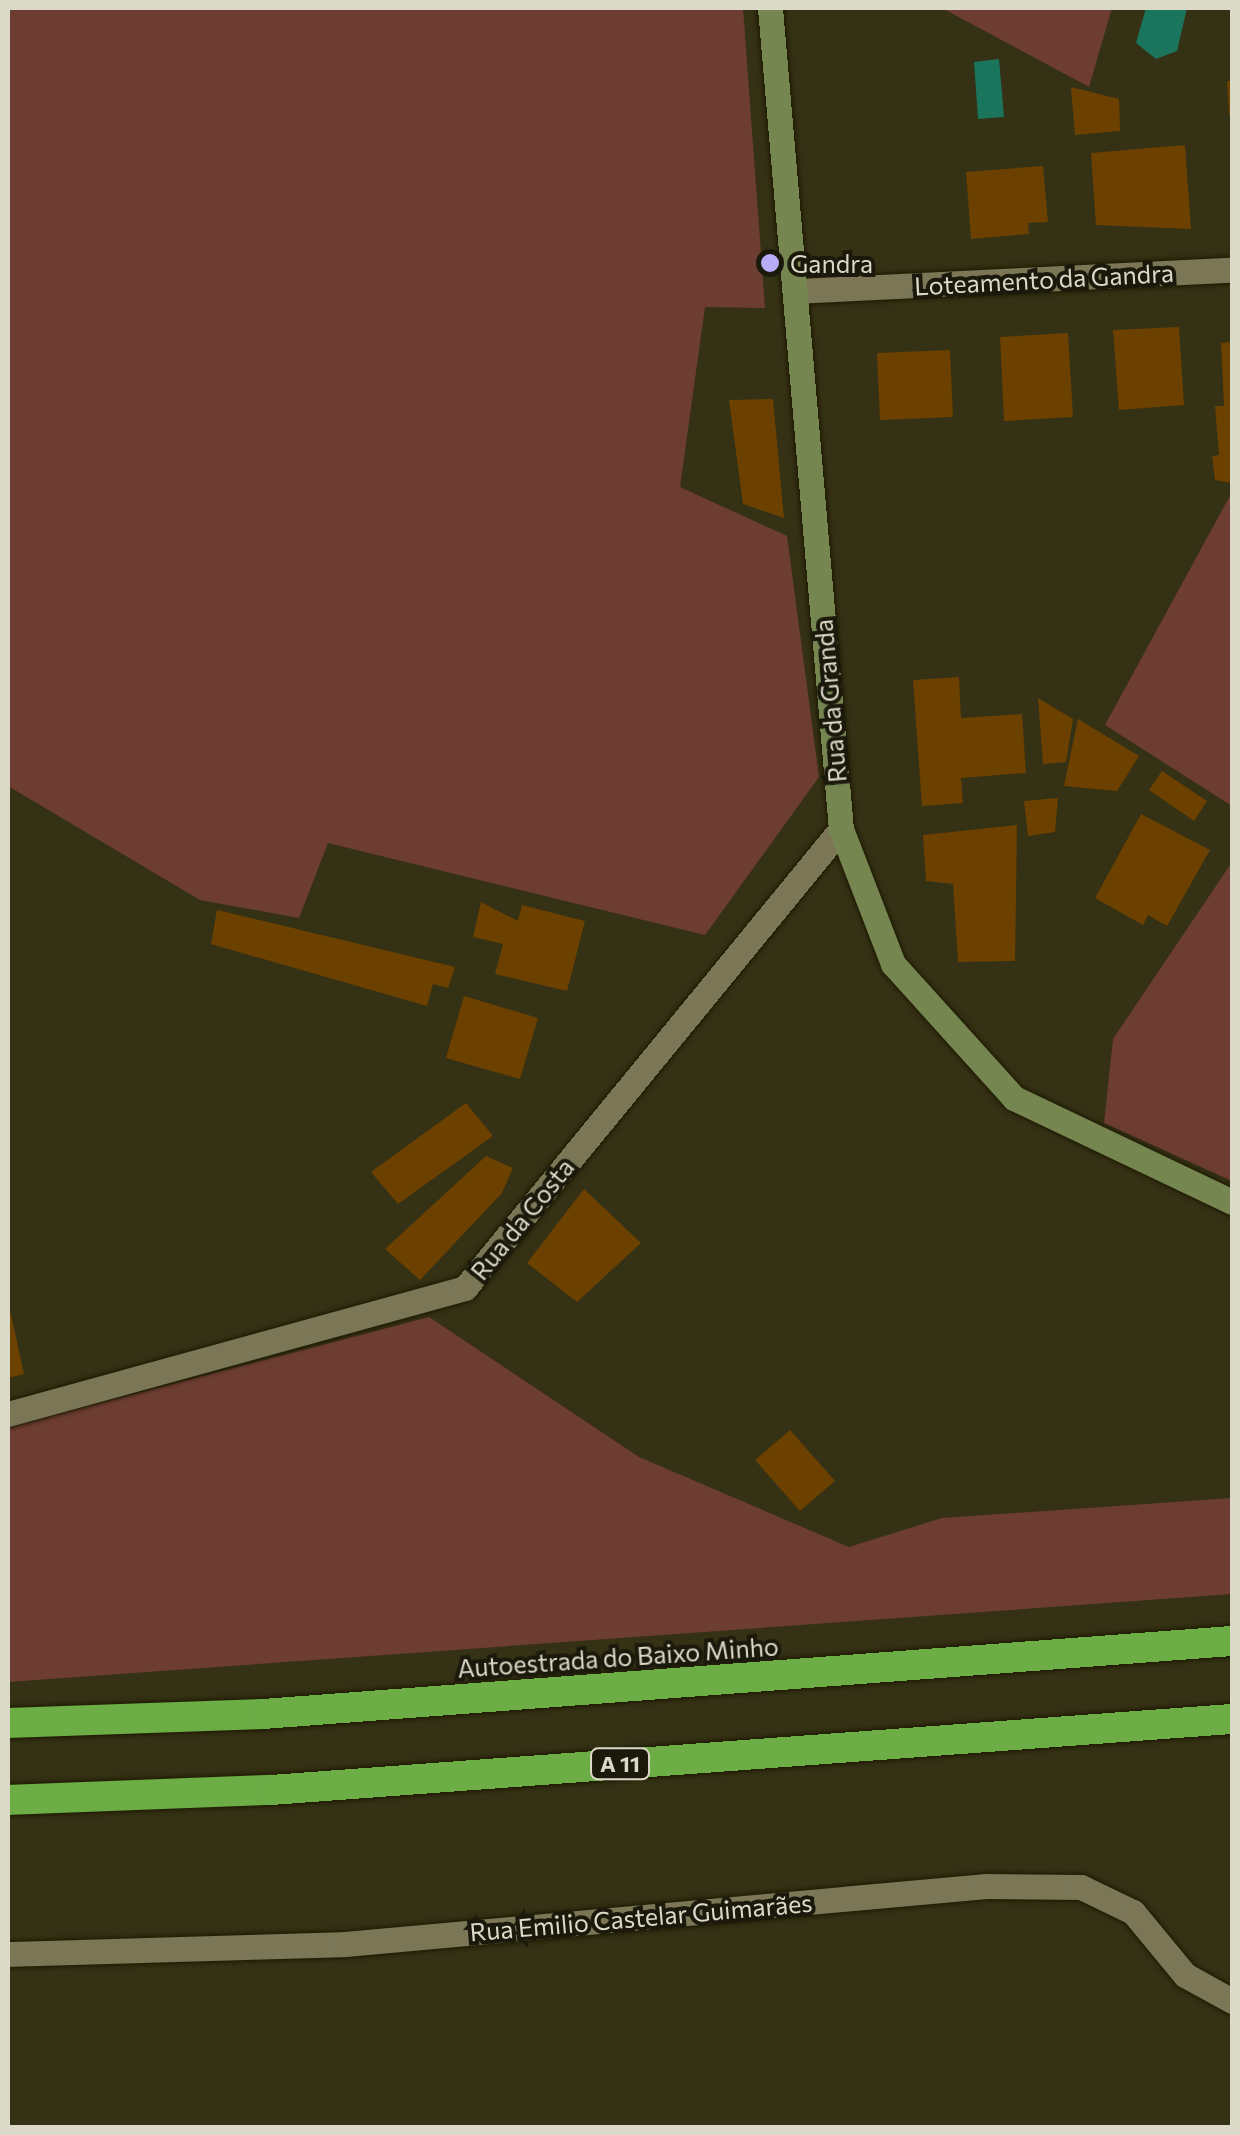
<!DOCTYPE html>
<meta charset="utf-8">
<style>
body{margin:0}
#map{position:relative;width:1240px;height:2135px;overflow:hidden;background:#353114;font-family:Commissioner,sans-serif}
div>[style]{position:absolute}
.green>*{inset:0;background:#6e3d32}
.water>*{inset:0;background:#1a755c}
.building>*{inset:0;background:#6c4100}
.roads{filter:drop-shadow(0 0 2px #1d1900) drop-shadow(0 0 2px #1d1900)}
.street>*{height:25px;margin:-12.5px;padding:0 12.5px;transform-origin:12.5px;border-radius:12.5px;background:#7a7656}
.secondary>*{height:25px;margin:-12.5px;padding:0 12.5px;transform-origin:12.5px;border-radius:12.5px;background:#768651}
.highway>*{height:30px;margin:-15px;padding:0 15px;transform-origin:15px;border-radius:15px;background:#6cad46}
.dots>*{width:28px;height:28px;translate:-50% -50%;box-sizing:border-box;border:5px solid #1b190c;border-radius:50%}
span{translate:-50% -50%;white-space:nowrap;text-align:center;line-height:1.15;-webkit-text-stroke:8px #1b190c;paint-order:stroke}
.shield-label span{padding:2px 8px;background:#1b190c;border:2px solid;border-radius:8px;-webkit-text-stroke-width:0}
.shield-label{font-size:22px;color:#dbd9c8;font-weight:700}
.poi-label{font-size:25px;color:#dbd9c8}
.left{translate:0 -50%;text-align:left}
.street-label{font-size:25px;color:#dbd9c8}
.frame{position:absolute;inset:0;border:10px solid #dbd9c8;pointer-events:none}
</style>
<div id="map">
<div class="green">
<i style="clip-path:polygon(8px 8px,743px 8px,765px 308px,705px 307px,680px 487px,787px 536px,819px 777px,705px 935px,328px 843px,299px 918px,200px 900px,8px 786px)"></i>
<i style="clip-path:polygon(942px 8px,1112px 8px,1089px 87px)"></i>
<i style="clip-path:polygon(1232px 492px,1232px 806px,1105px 725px)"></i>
<i style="clip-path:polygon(1232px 862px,1232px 1181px,1104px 1123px,1113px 1039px)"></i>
<i style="clip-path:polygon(429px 1317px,639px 1457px,849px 1547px,942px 1518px,1232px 1498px,1232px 1594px,8px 1682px,8px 1427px)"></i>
</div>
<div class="water">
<i style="clip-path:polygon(1146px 8px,1187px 8px,1177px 51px,1156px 59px,1136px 43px)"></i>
<i style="clip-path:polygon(999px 59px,1004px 117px,978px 119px,974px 62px)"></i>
</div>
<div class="building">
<i style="clip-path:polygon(1227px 81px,1232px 81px,1232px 115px,1229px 115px)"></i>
<i style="clip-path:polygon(1071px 87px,1119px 99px,1120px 131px,1075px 135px)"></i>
<i style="clip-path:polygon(1185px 145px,1191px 229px,1096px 225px,1091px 153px)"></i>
<i style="clip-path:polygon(1043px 166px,1048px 222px,1028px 223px,1029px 234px,971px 239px,966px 172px)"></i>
<i style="clip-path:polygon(1179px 327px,1184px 405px,1119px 410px,1113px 330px)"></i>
<i style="clip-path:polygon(1068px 333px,1073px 417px,1004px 421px,1000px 337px)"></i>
<i style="clip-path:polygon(1232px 342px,1232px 483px,1215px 480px,1212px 456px,1219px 455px,1215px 406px,1224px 406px,1221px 343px)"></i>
<i style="clip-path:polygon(950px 350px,953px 417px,880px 420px,877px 353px)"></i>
<i style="clip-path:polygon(773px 399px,784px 518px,743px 504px,729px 400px)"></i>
<i style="clip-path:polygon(959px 677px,961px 718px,1022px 714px,1026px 773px,961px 778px,963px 803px,922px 806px,913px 680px)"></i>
<i style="clip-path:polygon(1038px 698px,1073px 719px,1066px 762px,1043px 764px)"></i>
<i style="clip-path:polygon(1078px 719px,1139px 756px,1117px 791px,1064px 786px)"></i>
<i style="clip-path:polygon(1162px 771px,1207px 801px,1194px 821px,1149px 790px)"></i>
<i style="clip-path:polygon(1058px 798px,1055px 832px,1028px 836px,1024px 801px)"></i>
<i style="clip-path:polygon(1141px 814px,1210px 850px,1167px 926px,1148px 915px,1143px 925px,1095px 898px)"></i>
<i style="clip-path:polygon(1017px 825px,1015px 961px,958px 962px,953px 884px,926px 881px,923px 835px)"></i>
<i style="clip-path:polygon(481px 902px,518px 921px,522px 905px,585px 921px,567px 991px,495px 974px,503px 944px,473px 937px)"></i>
<i style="clip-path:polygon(217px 910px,455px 967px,448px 988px,433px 984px,427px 1006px,211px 944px)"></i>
<i style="clip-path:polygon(464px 996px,538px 1018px,520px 1079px,446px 1058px)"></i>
<i style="clip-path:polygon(466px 1103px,493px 1136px,398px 1204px,371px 1172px)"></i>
<i style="clip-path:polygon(486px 1156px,513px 1168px,502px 1193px,420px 1280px,385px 1249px)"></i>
<i style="clip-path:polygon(584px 1189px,641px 1243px,577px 1302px,527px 1263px)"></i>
<i style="clip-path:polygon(11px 1314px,24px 1374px,8px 1378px,8px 1315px)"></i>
<i style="clip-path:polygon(790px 1430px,835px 1481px,800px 1511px,755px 1460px)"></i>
</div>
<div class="roads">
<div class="street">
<i style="left:796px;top:291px;width:437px;rotate:-2.8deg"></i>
<i style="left:8px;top:1414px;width:474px;rotate:-15.4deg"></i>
<i style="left:465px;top:1288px;width:593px;rotate:-50.68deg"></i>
<i style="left:8px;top:1954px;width:337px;rotate:-1.7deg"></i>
<i style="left:345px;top:1944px;width:644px;rotate:-5.17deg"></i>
<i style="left:986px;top:1886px;width:95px;rotate:0.6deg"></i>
<i style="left:1081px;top:1887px;width:58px;rotate:25.7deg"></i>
<i style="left:1133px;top:1912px;width:82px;rotate:50.5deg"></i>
<i style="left:1185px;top:1975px;width:54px;rotate:29deg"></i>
</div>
<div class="secondary">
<i style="left:770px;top:8px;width:824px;rotate:85.06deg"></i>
<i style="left:841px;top:829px;width:145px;rotate:68.9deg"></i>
<i style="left:893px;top:964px;width:181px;rotate:47.9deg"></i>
<i style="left:1014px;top:1098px;width:242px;rotate:25.5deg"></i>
</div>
<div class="highway">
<i style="left:8px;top:1723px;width:255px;rotate:-2deg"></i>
<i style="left:263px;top:1714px;width:972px;rotate:-4.31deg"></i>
<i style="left:8px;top:1800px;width:263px;rotate:-2.2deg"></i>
<i style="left:271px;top:1790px;width:964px;rotate:-4.23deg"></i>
</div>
</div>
<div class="dots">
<i style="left:770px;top:263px;background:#b8abf7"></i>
</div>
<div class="shield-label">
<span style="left:620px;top:1764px">A 11</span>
</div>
<div class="poi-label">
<span class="left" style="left:790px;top:263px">Gandra</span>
</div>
<div class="street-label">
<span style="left:1044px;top:279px;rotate:-3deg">Loteamento da Gandra</span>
<span style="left:830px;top:701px;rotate:-95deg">Rua da Granda</span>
<span style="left:522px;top:1219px;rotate:-51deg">Rua da Costa</span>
<span style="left:618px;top:1657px;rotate:-4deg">Autoestrada do Baixo Minho</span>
<span style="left:641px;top:1917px;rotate:-5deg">Rua Emilio Castelar Guimarães</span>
</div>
<div class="frame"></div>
</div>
